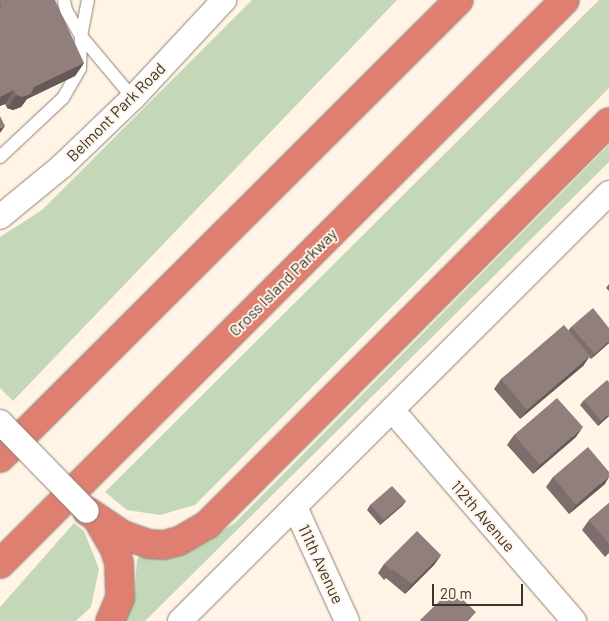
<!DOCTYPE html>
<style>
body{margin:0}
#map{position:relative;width:609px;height:621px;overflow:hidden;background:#fff4e5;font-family:Barlow,sans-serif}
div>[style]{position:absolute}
.green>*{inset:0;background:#c4d8b9}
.roads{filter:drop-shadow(0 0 1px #8c8275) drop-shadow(0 0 1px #8c8275)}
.lane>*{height:12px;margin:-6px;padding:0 6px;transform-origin:6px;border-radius:6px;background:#fff}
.street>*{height:24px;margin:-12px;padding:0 12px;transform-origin:12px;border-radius:12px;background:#fff}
.highway>*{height:28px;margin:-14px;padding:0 14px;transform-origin:14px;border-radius:14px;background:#de7f72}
.bridges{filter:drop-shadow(0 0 1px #8c8275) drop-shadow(0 0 1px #8c8275)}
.street-bridge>*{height:24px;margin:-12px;padding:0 12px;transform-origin:12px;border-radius:12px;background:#fff}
.wall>*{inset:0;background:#7d6d6c}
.shaded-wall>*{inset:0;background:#665958}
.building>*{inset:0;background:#917f7d}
span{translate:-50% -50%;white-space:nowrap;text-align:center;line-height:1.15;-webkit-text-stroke:4px #fff4e5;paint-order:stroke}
.street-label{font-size:16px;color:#39352f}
.scale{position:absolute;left:432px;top:584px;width:91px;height:22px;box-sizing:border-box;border:2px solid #39352f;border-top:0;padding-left:6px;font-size:15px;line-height:18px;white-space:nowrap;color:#39352f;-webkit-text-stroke:4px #fff4e5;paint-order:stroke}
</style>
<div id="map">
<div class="green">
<i style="clip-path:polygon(252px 0,397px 0,13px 401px,0 388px,0 237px,42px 210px)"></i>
<i style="clip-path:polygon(599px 0,609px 0,609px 88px,195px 505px,160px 515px,127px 510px,105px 492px)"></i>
<i style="clip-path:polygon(609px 145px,609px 162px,145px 621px,121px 621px,134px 600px,137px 560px,140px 556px,188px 551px,235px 523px)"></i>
<i style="clip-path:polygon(74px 523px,84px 531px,99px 569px,91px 607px,76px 621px,0 621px,0 607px)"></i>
</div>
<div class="roads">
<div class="lane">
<i style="left:64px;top:0;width:10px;rotate:79deg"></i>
<i style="left:66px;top:10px;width:30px;rotate:60deg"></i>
<i style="left:81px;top:36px;width:81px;rotate:50deg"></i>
<i style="left:0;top:157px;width:86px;rotate:-43.1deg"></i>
<i style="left:63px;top:98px;width:34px;rotate:-60deg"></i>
<i style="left:80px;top:68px;width:32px;rotate:-88deg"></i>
<i style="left:81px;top:36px;width:37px;rotate:-79deg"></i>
</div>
<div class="street">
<i style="left:0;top:217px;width:80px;rotate:-39.4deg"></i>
<i style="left:62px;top:166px;width:98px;rotate:-43.8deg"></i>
<i style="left:133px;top:98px;width:134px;rotate:-47.1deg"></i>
<i style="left:392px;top:410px;width:279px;rotate:49.2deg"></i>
<i style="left:295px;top:507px;width:125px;rotate:65.5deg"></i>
<i style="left:180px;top:621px;width:606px;rotate:-44.93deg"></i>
</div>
<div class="highway">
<i style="left:0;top:458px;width:648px;rotate:-44.94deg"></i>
<i style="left:87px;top:511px;width:43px;rotate:33.7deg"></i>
<i style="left:123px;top:535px;width:28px;rotate:19deg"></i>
<i style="left:149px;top:544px;width:15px;rotate:4deg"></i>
<i style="left:164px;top:545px;width:16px;rotate:-15deg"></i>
<i style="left:179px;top:541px;width:32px;rotate:-30deg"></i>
<i style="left:207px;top:525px;width:569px;rotate:-45.07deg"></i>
<i style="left:98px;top:520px;width:34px;rotate:60deg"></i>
<i style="left:115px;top:550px;width:14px;rotate:73deg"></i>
<i style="left:119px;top:563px;width:35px;rotate:88deg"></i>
<i style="left:120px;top:598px;width:25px;rotate:113deg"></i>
<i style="left:0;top:564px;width:798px;rotate:-44.95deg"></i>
</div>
</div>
<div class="bridges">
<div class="street-bridge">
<i style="left:0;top:422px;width:124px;rotate:45.7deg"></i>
</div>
</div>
<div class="wall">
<i style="clip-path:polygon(0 0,84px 63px,75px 76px,27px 99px,21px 107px,13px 110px,7px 108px,5px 104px,0 106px)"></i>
<i style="clip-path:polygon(609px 284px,609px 291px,606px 288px)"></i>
<i style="clip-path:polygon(571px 327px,609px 328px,609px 343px,591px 359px,589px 357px,583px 366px,520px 419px,494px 389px,501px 379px,568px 331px)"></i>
<i style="clip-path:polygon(584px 400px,609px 416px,598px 426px,580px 405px)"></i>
<i style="clip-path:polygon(514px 435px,576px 437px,533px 474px,507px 445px)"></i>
<i style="clip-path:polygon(553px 477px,605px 484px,569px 514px,546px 487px)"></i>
<i style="clip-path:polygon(406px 501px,402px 506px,380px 525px,367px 510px,370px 505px)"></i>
<i style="clip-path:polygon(609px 503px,609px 553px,605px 557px,582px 530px,589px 520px)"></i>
<i style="clip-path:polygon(441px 555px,434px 565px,405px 594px,386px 578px,384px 580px,378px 573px,384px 564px)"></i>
</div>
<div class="shaded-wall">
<i style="clip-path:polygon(84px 63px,75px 76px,27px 99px,21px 107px,13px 110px,7px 108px,16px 95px)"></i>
<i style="clip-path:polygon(14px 90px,5px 104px,0 106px,0 97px)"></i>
<i style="clip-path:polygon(5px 126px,0 133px,0 128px)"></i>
<i style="clip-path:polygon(609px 341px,609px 343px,591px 359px,595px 354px)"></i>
<i style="clip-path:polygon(590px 356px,583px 366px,520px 419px,527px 410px)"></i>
<i style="clip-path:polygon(609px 414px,609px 416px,598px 426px,601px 421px)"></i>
<i style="clip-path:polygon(583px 427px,576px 437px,533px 474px,540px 465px)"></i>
<i style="clip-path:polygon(609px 476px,609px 477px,605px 484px,569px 514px,576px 505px)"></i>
<i style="clip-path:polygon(406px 501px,402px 506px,380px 525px,384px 520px)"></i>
<i style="clip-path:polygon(441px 555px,434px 565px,405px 594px,412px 584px)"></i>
</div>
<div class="building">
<i style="clip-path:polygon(0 0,55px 0,84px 63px,34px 87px,31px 94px,22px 97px,16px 95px,14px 90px,0 97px,0 10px,1px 9px)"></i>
<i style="clip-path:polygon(0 116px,5px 126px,0 128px)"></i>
<i style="clip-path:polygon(593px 308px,609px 328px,609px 341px,595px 354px,571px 327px)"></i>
<i style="clip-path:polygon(564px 325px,590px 356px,527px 410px,501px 379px)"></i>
<i style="clip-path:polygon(607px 380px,609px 382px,609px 414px,601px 421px,584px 400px)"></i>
<i style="clip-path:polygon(557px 398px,583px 427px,540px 465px,514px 435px)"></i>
<i style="clip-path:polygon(588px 447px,609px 472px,609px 476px,576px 505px,553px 477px)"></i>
<i style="clip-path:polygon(392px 486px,406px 501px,384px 520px,370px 505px)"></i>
<i style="clip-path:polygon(609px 503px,609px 544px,589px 520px)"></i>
<i style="clip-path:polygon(417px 531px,441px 555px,412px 584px,393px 569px,391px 571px,384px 564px)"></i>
<i style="clip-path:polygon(450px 591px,459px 600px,461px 598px,476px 612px,468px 621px,421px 621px,420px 620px)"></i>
</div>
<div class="street-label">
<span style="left:116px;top:112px;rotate:-45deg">Belmont Park Road</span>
<span style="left:283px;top:282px;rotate:-45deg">Cross Island Parkway</span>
<span style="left:483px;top:516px;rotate:49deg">112th Avenue</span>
<span style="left:321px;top:564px;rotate:65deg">111th Avenue</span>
</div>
<div class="scale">20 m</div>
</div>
